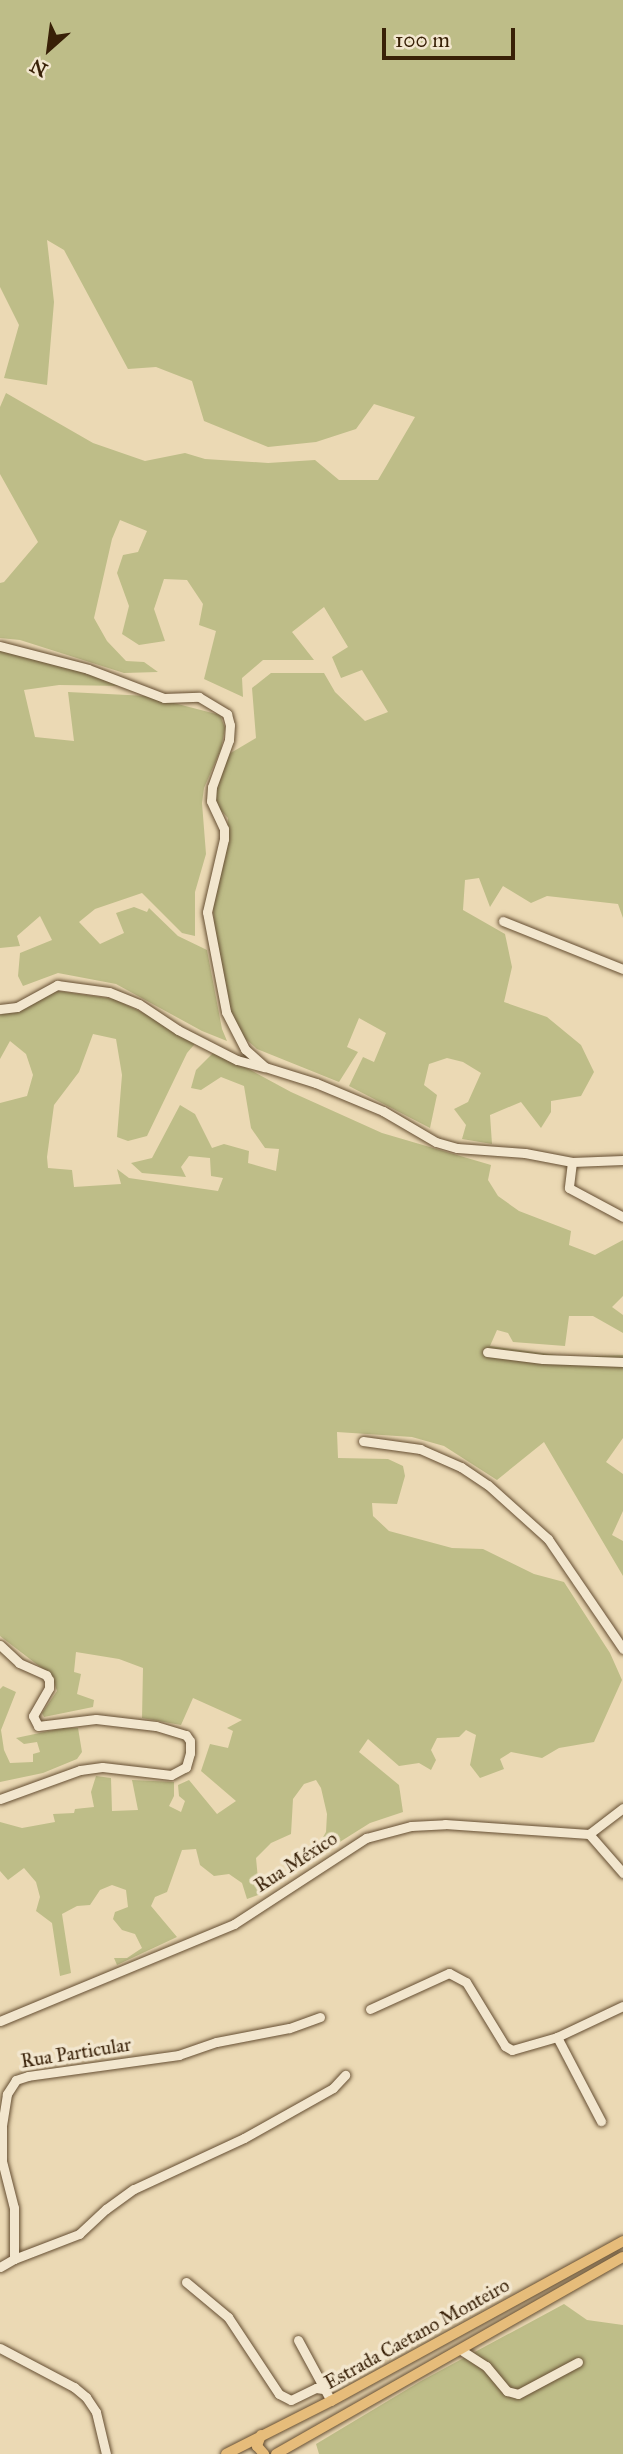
<!DOCTYPE html>
<meta charset="utf-8">
<style>
body{margin:0}
#map{position:relative;width:623px;height:2454px;overflow:hidden;background:#ebd9b4;font-family:"IM FELL Great Primer",serif}
div>[style]{position:absolute}
.green>*{inset:0;background:#bebd88}
.roads{filter:drop-shadow(0 0 2px #654e32) drop-shadow(0 0 2px #654e32)}
.minor>*{height:9px;margin:-4.5px;padding:0 4.5px;transform-origin:4.5px;border-radius:4.5px;background:#f2e6ce}
.major>*{height:10px;margin:-5px;padding:0 5px;transform-origin:5px;border-radius:5px;background:#e6bc7a}
span{translate:-50% -50%;white-space:nowrap;text-align:center;line-height:1.15;-webkit-text-stroke:7px #f2e6ce;paint-order:stroke}
.street-label{font-size:19px;color:#382007}
.north{position:absolute;left:14px;top:14px;width:70px;height:70px;-webkit-text-stroke:5px #f2e6ce;paint-order:stroke;rotate:208deg;font-size:19px;font-weight:700;line-height:28px;text-align:center;color:#382007}
.north::after{content:'';display:block;margin:auto;width:24px;height:32px;background:#382007;clip-path:polygon(50% 0,100% 100%,50% 72%,0 100%)}
.scale{position:absolute;left:382px;top:28px;width:133px;height:32px;box-sizing:border-box;border:4px solid #382007;border-top:0;padding-left:9px;font-size:21px;line-height:24px;white-space:nowrap;color:#382007;-webkit-text-stroke:5px #f2e6ce;paint-order:stroke}
</style>
<div id="map">
<div class="green">
<i style="clip-path:polygon(0 0,623px 0,623px 918px,618px 904px,547px 896px,531px 903px,503px 886px,490px 907px,479px 878px,465px 880px,463px 910px,505px 934px,512px 967px,504px 1002px,547px 1017px,581px 1045px,594px 1072px,581px 1096px,551px 1101px,551px 1112px,541px 1128px,521px 1102px,490px 1115px,492px 1144px,462px 1139px,466px 1125px,454px 1109px,468px 1102px,481px 1073px,463px 1062px,447px 1058px,429px 1064px,424px 1085px,437px 1095px,430px 1128px,349px 1086px,363px 1057px,374px 1062px,386px 1033px,359px 1018px,347px 1047px,358px 1052px,339px 1082px,257px 1049px,232px 1027px,216px 952px,212px 892px,225px 859px,228px 818px,212px 801px,213px 791px,229px 754px,256px 738px,252px 688px,271px 673px,324px 673px,335px 692px,365px 721px,388px 712px,362px 670px,341px 678px,332px 657px,348px 647px,324px 607px,292px 632px,314px 660px,263px 660px,242px 678px,243px 697px,204px 679px,216px 631px,199px 625px,203px 604px,187px 580px,164px 579px,154px 609px,165px 641px,139px 645px,122px 634px,129px 606px,117px 573px,123px 555px,138px 552px,147px 531px,120px 520px,112px 539px,94px 618px,107px 641px,126px 661px,144px 662px,158px 672px,124px 673px,20px 640px,0 638px,0 583px,4px 582px,38px 542px,0 474px,0 407px,6px 393px,93px 443px,145px 461px,185px 453px,205px 459px,268px 463px,315px 460px,339px 480px,378px 480px,415px 417px,374px 404px,356px 429px,316px 442px,268px 447px,204px 421px,192px 381px,156px 367px,128px 369px,64px 250px,47px 240px,54px 302px,47px 385px,4px 378px,19px 325px,0 287px)"></i>
<i style="clip-path:polygon(0 649px,22px 650px,126px 686px,59px 685px,24px 690px,35px 737px,74px 741px,68px 692px,147px 696px,220px 715px,225px 728px,221px 749px,204px 788px,202px 803px,206px 854px,195px 892px,195px 936px,182px 933px,142px 893px,95px 909px,79px 922px,100px 944px,124px 933px,116px 913px,134px 907px,147px 912px,149px 908px,178px 936px,207px 950px,222px 1029px,227px 1041px,202px 1031px,116px 984px,58px 973px,23px 986px,18px 976px,20px 953px,52px 940px,40px 916px,17px 936px,20px 946px,0 948px)"></i>
<i style="clip-path:polygon(58px 991px,114px 999px,199px 1039px,187px 1053px,147px 1136px,128px 1141px,117px 1137px,122px 1075px,116px 1039px,93px 1034px,79px 1072px,54px 1105px,47px 1157px,48px 1168px,72px 1170px,74px 1187px,121px 1184px,117px 1169px,129px 1178px,218px 1191px,223px 1178px,211px 1176px,210px 1158px,189px 1156px,181px 1167px,186px 1177px,142px 1173px,131px 1163px,152px 1158px,180px 1105px,195px 1114px,212px 1148px,224px 1144px,249px 1151px,248px 1163px,276px 1171px,279px 1149px,265px 1148px,251px 1128px,244px 1086px,221px 1077px,201px 1090px,191px 1088px,196px 1070px,215px 1051px,291px 1092px,382px 1133px,491px 1165px,488px 1180px,498px 1196px,519px 1211px,571px 1231px,569px 1245px,595px 1255px,623px 1240px,623px 1296px,612px 1307px,623px 1315px,623px 1333px,593px 1316px,569px 1316px,565px 1346px,513px 1342px,508px 1333px,497px 1330px,490px 1346px,572px 1357px,623px 1355px,623px 1438px,606px 1462px,623px 1474px,623px 1511px,612px 1535px,623px 1541px,623px 1576px,544px 1442px,497px 1480px,444px 1446px,412px 1437px,337px 1432px,338px 1458px,388px 1459px,403px 1466px,405px 1476px,397px 1504px,372px 1503px,373px 1516px,389px 1531px,452px 1548px,483px 1549px,534px 1574px,564px 1582px,610px 1653px,622px 1680px,594px 1742px,559px 1748px,542px 1758px,511px 1752px,500px 1759px,504px 1769px,480px 1778px,470px 1765px,476px 1735px,466px 1730px,459px 1737px,437px 1738px,431px 1750px,436px 1760px,431px 1770px,419px 1763px,399px 1766px,368px 1739px,359px 1752px,399px 1785px,403px 1812px,370px 1823px,292px 1872px,290px 1863px,318px 1846px,326px 1832px,327px 1814px,321px 1788px,316px 1780px,304px 1784px,293px 1799px,291px 1834px,271px 1843px,256px 1858px,259px 1890px,266px 1892px,247px 1899px,242px 1883px,229px 1874px,214px 1876px,200px 1865px,196px 1849px,182px 1850px,167px 1892px,155px 1897px,151px 1906px,177px 1937px,117px 1965px,114px 1958px,127px 1958px,142px 1948px,135px 1934px,122px 1930px,113px 1919px,115px 1912px,128px 1907px,126px 1890px,112px 1885px,100px 1890px,90px 1905px,77px 1906px,62px 1914px,71px 1973px,60px 1976px,52px 1923px,36px 1911px,40px 1897px,36px 1882px,24px 1868px,8px 1880px,0 1871px,0 1822px,22px 1828px,55px 1822px,53px 1814px,74px 1813px,75px 1809px,94px 1807px,91px 1792px,96px 1776px,111px 1778px,112px 1811px,138px 1810px,132px 1780px,174px 1782px,174px 1796px,169px 1806px,181px 1812px,185px 1801px,179px 1796px,178px 1785px,189px 1780px,217px 1814px,236px 1801px,201px 1771px,210px 1744px,228px 1748px,233px 1731px,227px 1728px,242px 1720px,193px 1698px,181px 1725px,142px 1718px,143px 1668px,119px 1659px,76px 1652px,74px 1672px,81px 1674px,77px 1694px,94px 1700px,93px 1707px,44px 1717px,42px 1713px,57px 1691px,52px 1676px,0 1636px,0 1103px,27px 1096px,33px 1075px,26px 1054px,10px 1041px,0 1059px,0 1015px)"></i>
<i style="clip-path:polygon(3px 1686px,16px 1692px,1px 1730px,4px 1750px,10px 1763px,33px 1762px,33px 1754px,40px 1752px,37px 1742px,24px 1744px,16px 1738px,63px 1728px,78px 1728px,82px 1752px,77px 1759px,43px 1773px,0 1782px,0 1689px)"></i>
<i style="clip-path:polygon(564px 2304px,587px 2320px,623px 2325px,623px 2454px,319px 2454px,316px 2444px,421px 2381px)"></i>
</div>
<div class="roads">
<div class="minor">
<i style="left:0;top:646px;width:91px;rotate:14.6deg"></i>
<i style="left:88px;top:669px;width:81px;rotate:20.9deg"></i>
<i style="left:164px;top:698px;width:35px;rotate:-2deg"></i>
<i style="left:199px;top:697px;width:33px;rotate:31deg"></i>
<i style="left:227px;top:714px;width:11px;rotate:75deg"></i>
<i style="left:230px;top:725px;width:15px;rotate:94deg"></i>
<i style="left:229px;top:740px;width:50px;rotate:109.9deg"></i>
<i style="left:212px;top:787px;width:14px;rotate:94deg"></i>
<i style="left:211px;top:801px;width:31px;rotate:65deg"></i>
<i style="left:224px;top:829px;width:10px;rotate:90deg"></i>
<i style="left:224px;top:839px;width:75px;rotate:103.1deg"></i>
<i style="left:207px;top:912px;width:102px;rotate:79.2deg"></i>
<i style="left:226px;top:1012px;width:42px;rotate:62.8deg"></i>
<i style="left:245px;top:1049px;width:27px;rotate:42deg"></i>
<i style="left:265px;top:1067px;width:53px;rotate:17.4deg"></i>
<i style="left:316px;top:1083px;width:73px;rotate:22.7deg"></i>
<i style="left:383px;top:1111px;width:61px;rotate:30.3deg"></i>
<i style="left:436px;top:1142px;width:22px;rotate:16deg"></i>
<i style="left:457px;top:1148px;width:68px;rotate:4.2deg"></i>
<i style="left:525px;top:1153px;width:48px;rotate:10.8deg"></i>
<i style="left:572px;top:1162px;width:51px;rotate:-2.2deg"></i>
<i style="left:503px;top:921px;width:129px;rotate:21.8deg"></i>
<i style="left:0;top:1009px;width:17px;rotate:-7deg"></i>
<i style="left:17px;top:1007px;width:46px;rotate:-28.8deg"></i>
<i style="left:57px;top:985px;width:52px;rotate:7.7deg"></i>
<i style="left:109px;top:992px;width:32px;rotate:22deg"></i>
<i style="left:139px;top:1004px;width:47px;rotate:33.7deg"></i>
<i style="left:178px;top:1030px;width:66px;rotate:27deg"></i>
<i style="left:237px;top:1060px;width:28px;rotate:15deg"></i>
<i style="left:572px;top:1162px;width:26px;rotate:97deg"></i>
<i style="left:569px;top:1188px;width:61px;rotate:28.2deg"></i>
<i style="left:487px;top:1352px;width:56px;rotate:7.1deg"></i>
<i style="left:543px;top:1359px;width:80px;rotate:2.1deg"></i>
<i style="left:363px;top:1441px;width:58px;rotate:8deg"></i>
<i style="left:420px;top:1449px;width:45px;rotate:23.7deg"></i>
<i style="left:461px;top:1467px;width:32px;rotate:34deg"></i>
<i style="left:488px;top:1485px;width:81px;rotate:42deg"></i>
<i style="left:548px;top:1539px;width:133px;rotate:55.7deg"></i>
<i style="left:0;top:1645px;width:26px;rotate:43deg"></i>
<i style="left:19px;top:1663px;width:30px;rotate:24deg"></i>
<i style="left:46px;top:1675px;width:6px;rotate:59deg"></i>
<i style="left:49px;top:1680px;width:8px;rotate:90deg"></i>
<i style="left:49px;top:1688px;width:32px;rotate:120deg"></i>
<i style="left:33px;top:1716px;width:11px;rotate:63deg"></i>
<i style="left:38px;top:1726px;width:58px;rotate:-6.9deg"></i>
<i style="left:96px;top:1719px;width:60px;rotate:6.7deg"></i>
<i style="left:156px;top:1726px;width:31px;rotate:17deg"></i>
<i style="left:186px;top:1735px;width:7px;rotate:56deg"></i>
<i style="left:190px;top:1741px;width:12px;rotate:90deg"></i>
<i style="left:190px;top:1753px;width:15px;rotate:106deg"></i>
<i style="left:186px;top:1767px;width:17px;rotate:152deg"></i>
<i style="left:171px;top:1775px;width:69px;rotate:-173.4deg"></i>
<i style="left:102px;top:1767px;width:22px;rotate:172deg"></i>
<i style="left:80px;top:1770px;width:85px;rotate:160.1deg"></i>
<i style="left:589px;top:1834px;width:52px;rotate:48.9deg"></i>
<i style="left:370px;top:2009px;width:87px;rotate:-24.5deg"></i>
<i style="left:449px;top:1973px;width:19px;rotate:28deg"></i>
<i style="left:466px;top:1982px;width:75px;rotate:58.6deg"></i>
<i style="left:505px;top:2046px;width:8px;rotate:30deg"></i>
<i style="left:512px;top:2050px;width:47px;rotate:-16.1deg"></i>
<i style="left:557px;top:2037px;width:73px;rotate:-25.2deg"></i>
<i style="left:320px;top:2017px;width:33px;rotate:160deg"></i>
<i style="left:289px;top:2028px;width:74px;rotate:169.1deg"></i>
<i style="left:216px;top:2042px;width:39px;rotate:161deg"></i>
<i style="left:179px;top:2055px;width:152px;rotate:172.1deg"></i>
<i style="left:28px;top:2076px;width:13px;rotate:162deg"></i>
<i style="left:16px;top:2080px;width:17px;rotate:123deg"></i>
<i style="left:7px;top:2094px;width:32px;rotate:99deg"></i>
<i style="left:2px;top:2126px;width:35px;rotate:90deg"></i>
<i style="left:2px;top:2161px;width:49px;rotate:75.7deg"></i>
<i style="left:14px;top:2208px;width:51px;rotate:90deg"></i>
<i style="left:14px;top:2259px;width:70px;rotate:-21deg"></i>
<i style="left:79px;top:2234px;width:37px;rotate:-43deg"></i>
<i style="left:106px;top:2209px;width:34px;rotate:-36deg"></i>
<i style="left:134px;top:2189px;width:121px;rotate:-24.9deg"></i>
<i style="left:244px;top:2138px;width:102px;rotate:-29.3deg"></i>
<i style="left:333px;top:2088px;width:18px;rotate:-47deg"></i>
<i style="left:0;top:2021px;width:253px;rotate:-22.5deg"></i>
<i style="left:234px;top:1924px;width:158px;rotate:-33.1deg"></i>
<i style="left:366px;top:1838px;width:47px;rotate:-14.9deg"></i>
<i style="left:411px;top:1826px;width:34px;rotate:-3deg"></i>
<i style="left:445px;top:1824px;width:144px;rotate:4deg"></i>
<i style="left:589px;top:1834px;width:43px;rotate:-37.4deg"></i>
<i style="left:557px;top:2037px;width:95px;rotate:62.4deg"></i>
<i style="left:0;top:2267px;width:16px;rotate:-30deg"></i>
<i style="left:186px;top:2282px;width:55px;rotate:39.8deg"></i>
<i style="left:228px;top:2317px;width:92px;rotate:56.5deg"></i>
<i style="left:279px;top:2394px;width:13px;rotate:27deg"></i>
<i style="left:291px;top:2400px;width:28px;rotate:-26deg"></i>
<i style="left:316px;top:2388px;width:7px;rotate:8deg"></i>
<i style="left:298px;top:2340px;width:69px;rotate:61.6deg"></i>
<i style="left:0;top:2348px;width:84px;rotate:27.8deg"></i>
<i style="left:74px;top:2387px;width:16px;rotate:40deg"></i>
<i style="left:86px;top:2397px;width:18px;rotate:56deg"></i>
<i style="left:96px;top:2412px;width:43px;rotate:76.6deg"></i>
<i style="left:461px;top:2350px;width:30px;rotate:33deg"></i>
<i style="left:486px;top:2366px;width:33px;rotate:50deg"></i>
<i style="left:507px;top:2391px;width:11px;rotate:15deg"></i>
<i style="left:518px;top:2394px;width:68px;rotate:-28.1deg"></i>
</div>
<div class="major">
<i style="left:261px;top:2435px;width:12px;rotate:110deg"></i>
<i style="left:257px;top:2446px;width:11px;rotate:49deg"></i>
<i style="left:226px;top:2454px;width:118px;rotate:-26.8deg"></i>
<i style="left:331px;top:2401px;width:333px;rotate:-28.7deg"></i>
<i style="left:276px;top:2454px;width:399px;rotate:-29.6deg"></i>
</div>
</div>
<div class="street-label">
<span style="left:296px;top:1862px;rotate:-33deg">Rua México</span>
<span style="left:76px;top:2053px;rotate:-9deg">Rua Particular</span>
<span style="left:417px;top:2334px;rotate:-29deg">Estrada Caetano Monteiro</span>
</div>
<div class="north">N</div>
<div class="scale">100 m</div>
</div>
